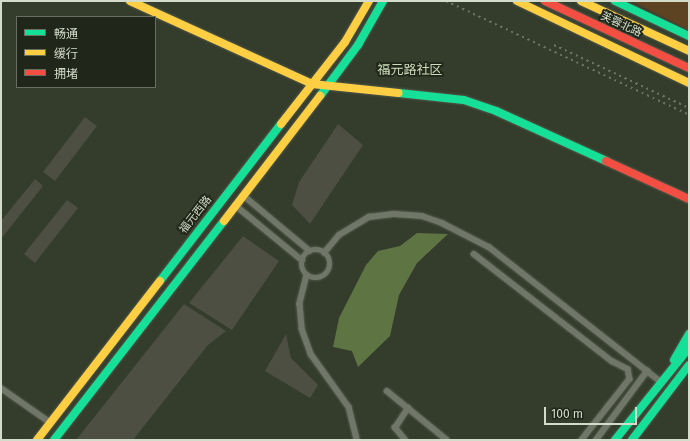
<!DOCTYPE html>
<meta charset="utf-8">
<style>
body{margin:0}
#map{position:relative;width:690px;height:441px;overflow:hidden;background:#343c2b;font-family:"Fira Sans","Noto Sans SC",sans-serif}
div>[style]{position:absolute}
.green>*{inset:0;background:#5d4321}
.water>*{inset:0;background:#5e7543}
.building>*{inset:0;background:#4c4f41}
.roads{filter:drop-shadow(0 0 1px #535a4c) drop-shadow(0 0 1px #535a4c)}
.street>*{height:5.5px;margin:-2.75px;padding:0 2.75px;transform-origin:2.75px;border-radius:2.75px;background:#707668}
.street>.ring{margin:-2.75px;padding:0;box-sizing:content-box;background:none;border:5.5px solid #707668;border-radius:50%}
.fast>*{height:8px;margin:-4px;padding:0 4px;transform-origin:4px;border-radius:4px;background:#16e098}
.slow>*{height:8px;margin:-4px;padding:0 4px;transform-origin:4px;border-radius:4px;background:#ffcf43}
.jam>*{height:8px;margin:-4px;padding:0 4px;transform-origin:4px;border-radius:4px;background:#f24e42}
.rail>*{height:2px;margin-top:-1px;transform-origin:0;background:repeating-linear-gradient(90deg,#6e7367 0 2px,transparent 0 6px)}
span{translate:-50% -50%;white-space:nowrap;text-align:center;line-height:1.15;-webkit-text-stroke:3.5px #202619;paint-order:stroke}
.street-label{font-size:11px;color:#d3dccb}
.quarter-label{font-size:13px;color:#cdb}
.frame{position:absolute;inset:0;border:2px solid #d3dccb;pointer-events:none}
.legend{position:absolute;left:16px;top:16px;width:140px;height:72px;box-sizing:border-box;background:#202619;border:1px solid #686f60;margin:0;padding:5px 7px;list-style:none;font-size:12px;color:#d3dccb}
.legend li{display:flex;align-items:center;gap:8px;height:20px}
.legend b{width:20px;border:1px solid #686f60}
.scale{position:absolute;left:544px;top:407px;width:93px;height:18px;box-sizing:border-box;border:2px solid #d3dccb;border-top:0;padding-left:5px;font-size:12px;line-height:14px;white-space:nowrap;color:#d3dccb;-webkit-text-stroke:3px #202619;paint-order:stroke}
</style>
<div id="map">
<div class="green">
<i style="clip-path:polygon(631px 1px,689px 1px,689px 30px)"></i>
</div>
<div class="water">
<i style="clip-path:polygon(417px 233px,448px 234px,417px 263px,399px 295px,390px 336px,358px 367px,352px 351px,333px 347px,339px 318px,366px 265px,378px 251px,400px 246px)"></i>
</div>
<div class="building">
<i style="clip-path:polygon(85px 117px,97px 126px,55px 181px,43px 172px)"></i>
<i style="clip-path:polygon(338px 124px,363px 145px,310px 224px,292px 205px,299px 182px)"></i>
<i style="clip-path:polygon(35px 179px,43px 186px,1px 239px,1px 221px)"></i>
<i style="clip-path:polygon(67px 200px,78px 208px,35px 263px,24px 254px)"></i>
<i style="clip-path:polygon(243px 236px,279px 261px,232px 330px,189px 303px)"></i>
<i style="clip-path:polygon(184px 304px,226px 331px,208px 345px,133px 440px,76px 440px)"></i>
<i style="clip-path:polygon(286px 334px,291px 358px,318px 385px,310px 398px,265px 371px)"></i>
</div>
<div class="roads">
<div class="street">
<i style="left:243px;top:195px;width:87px;rotate:39.9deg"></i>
<i style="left:235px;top:205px;width:87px;rotate:39.4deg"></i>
<i class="ring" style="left:302px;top:250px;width:22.5px;height:22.5px"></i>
<i style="left:324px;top:253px;width:23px;rotate:-50deg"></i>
<i style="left:339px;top:235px;width:35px;rotate:-31deg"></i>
<i style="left:369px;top:217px;width:26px;rotate:-7deg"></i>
<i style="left:395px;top:214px;width:27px;rotate:4deg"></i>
<i style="left:422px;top:216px;width:21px;rotate:19deg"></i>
<i style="left:442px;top:223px;width:53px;rotate:27.1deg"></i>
<i style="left:489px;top:247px;width:219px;rotate:38.1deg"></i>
<i style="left:474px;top:254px;width:175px;rotate:37.8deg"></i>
<i style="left:612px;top:361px;width:18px;rotate:27deg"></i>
<i style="left:628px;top:369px;width:10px;rotate:79deg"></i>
<i style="left:630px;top:379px;width:78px;rotate:128.2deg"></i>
<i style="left:307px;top:275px;width:30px;rotate:104deg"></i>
<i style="left:300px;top:304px;width:25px;rotate:85deg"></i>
<i style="left:302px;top:329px;width:27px;rotate:70deg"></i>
<i style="left:311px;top:354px;width:65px;rotate:54.4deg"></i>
<i style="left:349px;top:407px;width:34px;rotate:76deg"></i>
<i style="left:1px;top:388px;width:61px;rotate:35deg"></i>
<i style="left:387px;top:391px;width:77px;rotate:39.2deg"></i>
<i style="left:405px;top:440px;width:16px;rotate:-130deg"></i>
<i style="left:395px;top:428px;width:24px;rotate:-57deg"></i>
<i style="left:596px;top:440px;width:86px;rotate:-53.5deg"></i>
</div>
<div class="fast">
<i style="left:615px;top:1px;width:82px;rotate:25.3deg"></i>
<i style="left:399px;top:93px;width:65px;rotate:6.1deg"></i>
<i style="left:464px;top:100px;width:34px;rotate:19deg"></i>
<i style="left:496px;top:111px;width:121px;rotate:24.4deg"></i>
<i style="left:320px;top:96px;width:64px;rotate:-53.3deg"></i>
<i style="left:358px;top:45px;width:51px;rotate:-60.4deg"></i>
<i style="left:160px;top:281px;width:198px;rotate:-52.4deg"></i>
<i style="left:674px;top:360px;width:30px;rotate:-60deg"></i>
<i style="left:54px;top:440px;width:277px;rotate:-52.2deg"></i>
<i style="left:615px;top:440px;width:118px;rotate:-51.2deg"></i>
<i style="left:632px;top:440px;width:94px;rotate:-52.8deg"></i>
</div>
<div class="slow">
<i style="left:130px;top:1px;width:200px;rotate:24.5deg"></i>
<i style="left:312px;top:84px;width:87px;rotate:5.9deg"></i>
<i style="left:517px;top:1px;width:191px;rotate:25.5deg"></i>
<i style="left:581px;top:1px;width:119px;rotate:24.8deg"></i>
<i style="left:281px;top:124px;width:104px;rotate:-52deg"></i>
<i style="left:345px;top:42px;width:48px;rotate:-59.7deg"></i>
<i style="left:224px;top:221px;width:158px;rotate:-52.5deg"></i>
<i style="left:37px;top:440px;width:201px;rotate:-52.3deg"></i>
</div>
<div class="jam">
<i style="left:545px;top:1px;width:159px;rotate:25deg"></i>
<i style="left:606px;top:161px;width:91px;rotate:24.6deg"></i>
</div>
</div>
<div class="rail">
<i style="left:446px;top:1px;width:268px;rotate:25.1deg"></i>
<i style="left:554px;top:45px;width:149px;rotate:25deg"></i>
</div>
<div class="street-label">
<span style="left:621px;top:25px;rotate:25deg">芙蓉北路</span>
<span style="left:196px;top:215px;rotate:-52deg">福元西路</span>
</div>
<div class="quarter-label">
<span style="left:410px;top:70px">福元路社区</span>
</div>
<div class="frame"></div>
<ul class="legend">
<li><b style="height:5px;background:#16e098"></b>畅通</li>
<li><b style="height:5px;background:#ffcf43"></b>缓行</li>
<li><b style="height:5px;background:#f24e42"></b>拥堵</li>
</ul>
<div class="scale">100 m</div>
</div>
